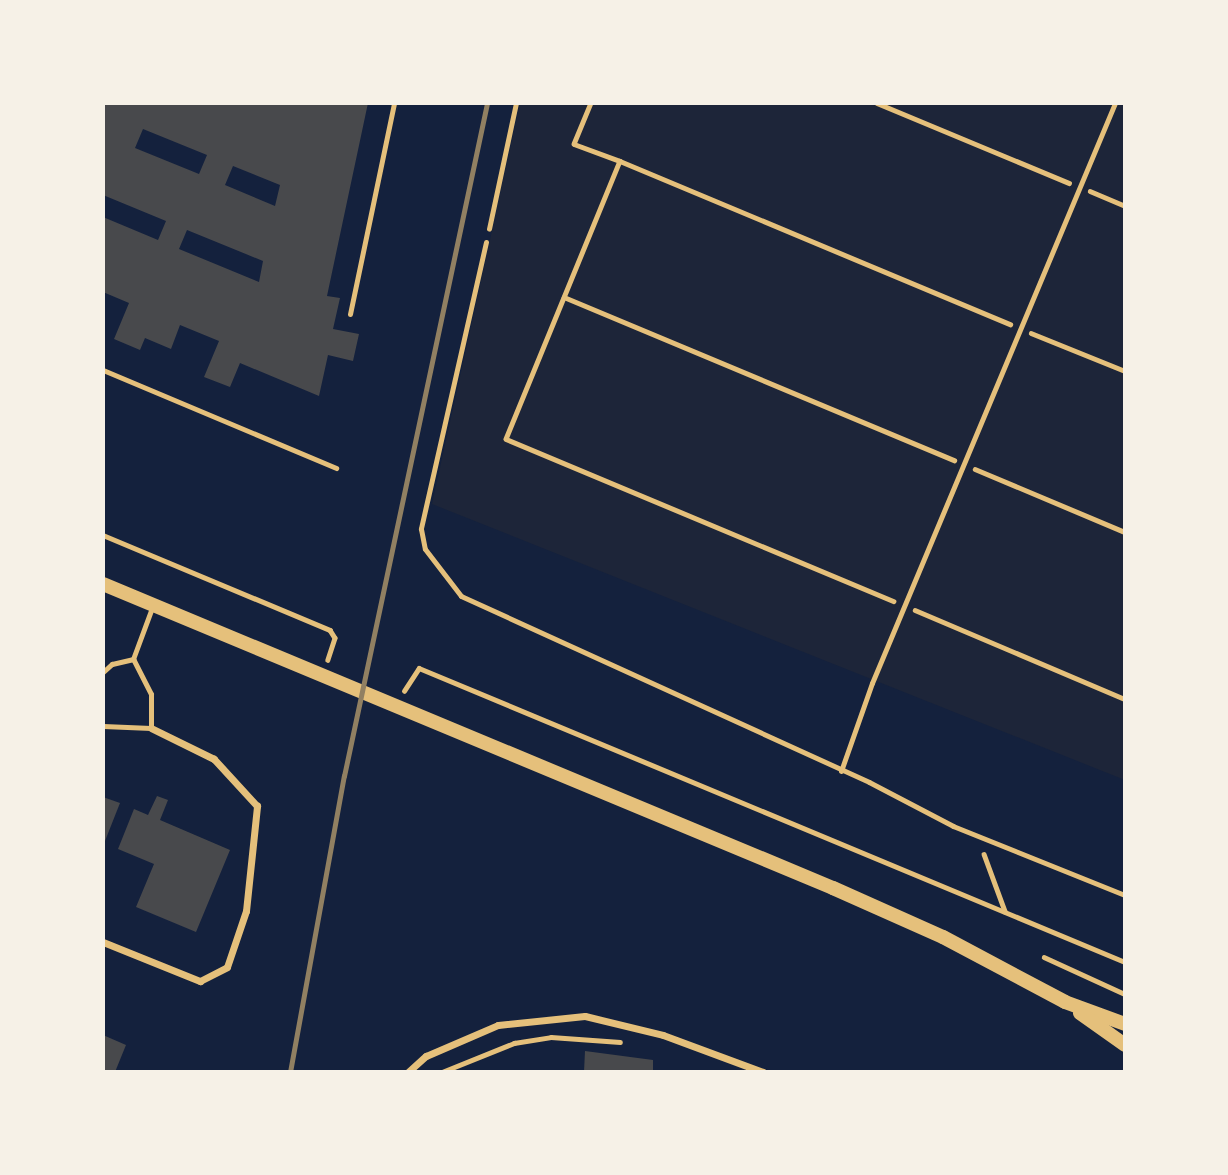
<!DOCTYPE html>
<style>
body{margin:0}
#map{position:relative;width:1228px;height:1175px;overflow:hidden;background:#14213d;font-family:Jost,sans-serif}
div>[style]{position:absolute}
.green>*{inset:0;background:#1d2539}
.building>*{inset:0;background:#48494c}
.path>*{height:4.5px;margin:-2.25px;padding:0 2.25px;transform-origin:2.25px;border-radius:2.25px;background:#e5c07b}
.service>*{height:5px;margin:-2.5px;padding:0 2.5px;transform-origin:2.5px;border-radius:2.5px;background:#e5c07b}
.minor>*{height:7px;margin:-3.5px;padding:0 3.5px;transform-origin:3.5px;border-radius:3.5px;background:#e5c07b}
.secondary>*{height:14px;margin:-7px;padding:0 7px;transform-origin:7px;border-radius:7px;background:#e5c07b}
.rail>*{height:5px;margin:-2.5px;padding:0 2.5px;transform-origin:2.5px;border-radius:2.5px;background:#918062}
span{translate:-50% -50%;white-space:nowrap;text-align:center;line-height:1.15;-webkit-text-stroke:6px #f6f1e7;paint-order:stroke}
.frame{position:absolute;inset:0;border:105px solid #f6f1e7;pointer-events:none}
</style>
<div id="map">
<div class="green">
<i style="clip-path:polygon(520px 103px,1125px 103px,1125px 780px,432px 504px)"></i>
</div>
<div class="building">
<i style="clip-path:polygon(evenodd,103px 103px,368px 103px,327px 296px,340px 298px,333px 329px,359px 334px,353px 361px,328px 355px,319px 396px,240px 363px,230px 387px,204px 377px,219px 341px,180px 325px,171px 349px,145px 338px,140px 350px,114px 339px,129px 303px,103px 292px,103px 217px,158px 240px,166px 221px,103px 195px,103px 103px,143px 129px,207px 155px,199px 174px,135px 148px,143px 129px,103px 103px,233px 166px,280px 185px,275px 206px,225px 185px,233px 166px,103px 103px,187px 230px,263px 261px,259px 282px,179px 249px,187px 230px)"></i>
<i style="clip-path:polygon(157px 796px,168px 800px,160px 820px,230px 850px,196px 932px,136px 907px,154px 864px,118px 849px,134px 809px,148px 815px)"></i>
<i style="clip-path:polygon(103px 797px,120px 803px,103px 846px)"></i>
<i style="clip-path:polygon(103px 1035px,126px 1045px,115px 1072px,103px 1072px)"></i>
<i style="clip-path:polygon(585px 1051px,653px 1060px,653px 1072px,584px 1072px)"></i>
</div>
<div class="path">
<i style="left:591px;top:103px;width:44px;rotate:112.5deg"></i>
<i style="left:574px;top:144px;width:49px;rotate:20.3deg"></i>
<i style="left:620px;top:161px;width:300px;rotate:112.3deg"></i>
<i style="left:506px;top:439px;width:420px;rotate:22.7deg"></i>
<i style="left:877px;top:103px;width:208px;rotate:22.6deg"></i>
<i style="left:620px;top:161px;width:423px;rotate:22.7deg"></i>
<i style="left:1090px;top:191px;width:38px;rotate:23deg"></i>
<i style="left:489px;top:229px;width:129px;rotate:-77.9deg"></i>
<i style="left:564px;top:297px;width:423px;rotate:22.7deg"></i>
<i style="left:1031px;top:333px;width:101px;rotate:22deg"></i>
<i style="left:975px;top:469px;width:163px;rotate:22.8deg"></i>
<i style="left:103px;top:535px;width:246px;rotate:22.7deg"></i>
<i style="left:330px;top:630px;width:9px;rotate:58deg"></i>
<i style="left:335px;top:638px;width:23px;rotate:108deg"></i>
<i style="left:915px;top:610px;width:228px;rotate:23deg"></i>
<i style="left:404px;top:691px;width:27px;rotate:-57deg"></i>
<i style="left:419px;top:668px;width:765px;rotate:22.61deg"></i>
<i style="left:984px;top:854px;width:61px;rotate:69.8deg"></i>
<i style="left:1044px;top:957px;width:89px;rotate:24.6deg"></i>
<i style="left:442px;top:1072px;width:78px;rotate:-21.9deg"></i>
<i style="left:514px;top:1043px;width:37px;rotate:-9deg"></i>
<i style="left:551px;top:1037px;width:69px;rotate:4.1deg"></i>
</div>
<div class="service">
<i style="left:486px;top:242px;width:294px;rotate:102.8deg"></i>
<i style="left:421px;top:529px;width:20px;rotate:79deg"></i>
<i style="left:425px;top:549px;width:59px;rotate:52.5deg"></i>
<i style="left:461px;top:596px;width:448px;rotate:24.5deg"></i>
<i style="left:869px;top:782px;width:95px;rotate:27.6deg"></i>
<i style="left:953px;top:826px;width:185px;rotate:21.9deg"></i>
<i style="left:350px;top:314px;width:216px;rotate:-78.2deg"></i>
<i style="left:103px;top:370px;width:253px;rotate:22.8deg"></i>
<i style="left:103px;top:672px;width:12px;rotate:-42deg"></i>
<i style="left:112px;top:664px;width:22px;rotate:-13deg"></i>
<i style="left:103px;top:726px;width:48px;rotate:2.4deg"></i>
<i style="left:151px;top:728px;width:34px;rotate:-90deg"></i>
<i style="left:151px;top:694px;width:39px;rotate:-117deg"></i>
<i style="left:133px;top:659px;width:58px;rotate:-69.7deg"></i>
<i style="left:841px;top:771px;width:93px;rotate:-70.6deg"></i>
<i style="left:872px;top:683px;width:629px;rotate:-67.27deg"></i>
</div>
<div class="minor">
<i style="left:103px;top:942px;width:105px;rotate:21.9deg"></i>
<i style="left:200px;top:981px;width:30px;rotate:-27deg"></i>
<i style="left:227px;top:967px;width:59px;rotate:-71.3deg"></i>
<i style="left:246px;top:911px;width:106px;rotate:-84deg"></i>
<i style="left:257px;top:806px;width:64px;rotate:-132.5deg"></i>
<i style="left:214px;top:759px;width:70px;rotate:-153.8deg"></i>
<i style="left:408px;top:1072px;width:24px;rotate:-42deg"></i>
<i style="left:426px;top:1056px;width:78px;rotate:-23.3deg"></i>
<i style="left:498px;top:1025px;width:87px;rotate:-5.9deg"></i>
<i style="left:585px;top:1016px;width:80px;rotate:13.7deg"></i>
<i style="left:663px;top:1035px;width:107px;rotate:20.3deg"></i>
</div>
<div class="secondary">
<i style="left:103px;top:584px;width:791px;rotate:22.61deg"></i>
<i style="left:833px;top:888px;width:120px;rotate:24deg"></i>
<i style="left:943px;top:937px;width:138px;rotate:28deg"></i>
<i style="left:1065px;top:1002px;width:64px;rotate:20.1deg"></i>
<i style="left:1080px;top:1013px;width:55px;rotate:35.4deg"></i>
</div>
<div class="rail">
<i style="left:290px;top:1072px;width:301px;rotate:-79.7deg"></i>
<i style="left:344px;top:776px;width:688px;rotate:-78deg"></i>
</div>
<div class="frame"></div>
</div>
